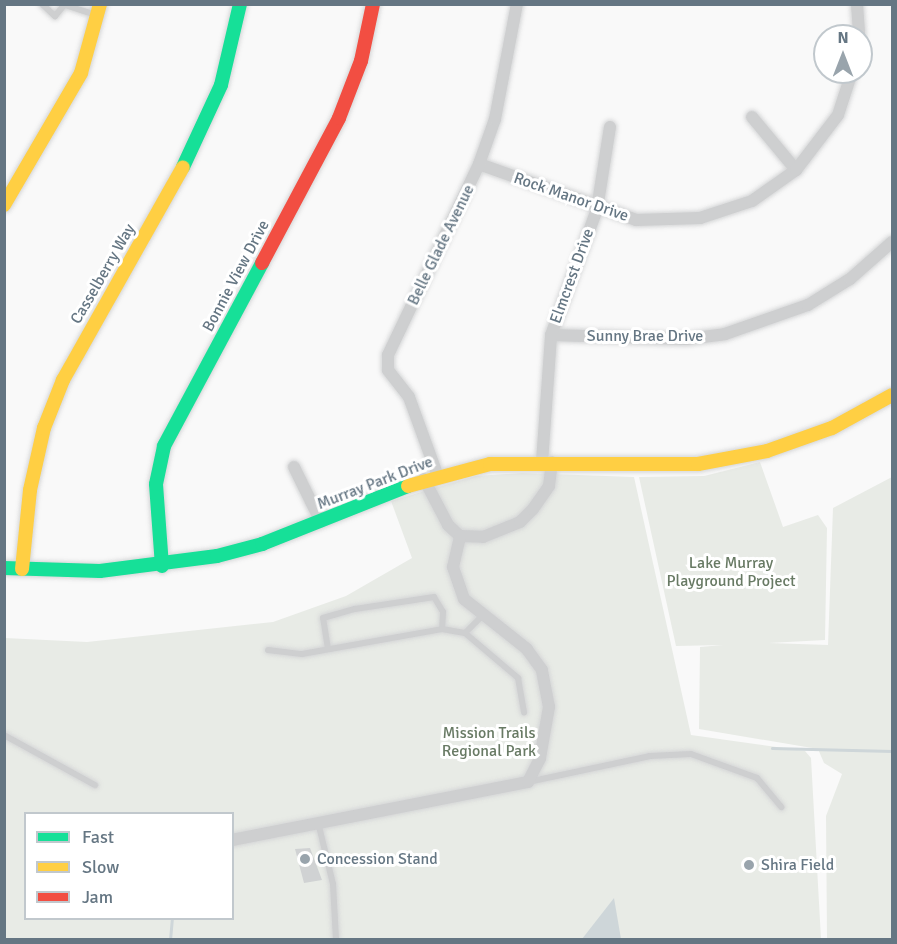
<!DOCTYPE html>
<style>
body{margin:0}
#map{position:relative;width:897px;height:944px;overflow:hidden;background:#f9f9f9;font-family:Signika,sans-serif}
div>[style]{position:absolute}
.green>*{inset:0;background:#e8ebe6}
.water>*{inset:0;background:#ced6d9}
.stream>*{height:3px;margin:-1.5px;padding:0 1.5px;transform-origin:1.5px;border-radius:1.5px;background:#ced6d9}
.building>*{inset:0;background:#d0d2d3}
.roads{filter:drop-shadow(0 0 2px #d5d6d7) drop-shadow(0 0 2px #d5d6d7)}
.lane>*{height:6px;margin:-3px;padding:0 3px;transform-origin:3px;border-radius:3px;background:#cecfd0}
.street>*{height:12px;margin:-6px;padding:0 6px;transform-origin:6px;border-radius:6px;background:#cecfd0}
.fast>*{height:14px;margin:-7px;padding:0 7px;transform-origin:7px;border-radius:7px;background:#16e098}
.slow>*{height:14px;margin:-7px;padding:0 7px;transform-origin:7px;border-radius:7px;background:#ffcf43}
.jam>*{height:14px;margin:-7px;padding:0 7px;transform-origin:7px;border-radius:7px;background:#f24e42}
.dots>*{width:16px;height:16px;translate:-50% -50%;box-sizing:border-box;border:3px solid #fff;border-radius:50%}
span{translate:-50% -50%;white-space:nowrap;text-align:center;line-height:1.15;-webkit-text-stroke:6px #fff;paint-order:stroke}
.street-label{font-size:16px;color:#657683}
.park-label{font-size:16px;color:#687a64}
.poi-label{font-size:16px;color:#657683}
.left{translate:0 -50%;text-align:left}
.frame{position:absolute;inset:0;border:6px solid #657683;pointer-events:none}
.legend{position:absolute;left:24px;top:812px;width:210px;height:108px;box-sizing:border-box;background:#fff;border:2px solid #c1c8cd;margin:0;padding:8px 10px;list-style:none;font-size:18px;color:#657683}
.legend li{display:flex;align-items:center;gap:12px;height:30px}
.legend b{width:30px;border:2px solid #c1c8cd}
.north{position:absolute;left:813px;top:24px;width:60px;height:60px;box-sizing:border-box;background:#fff;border:2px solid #c1c8cd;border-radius:50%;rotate:0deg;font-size:16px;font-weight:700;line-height:24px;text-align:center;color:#657683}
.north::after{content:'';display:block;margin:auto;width:21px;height:27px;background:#99a4ac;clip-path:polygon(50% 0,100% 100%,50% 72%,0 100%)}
</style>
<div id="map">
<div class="green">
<i style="clip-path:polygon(760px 462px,783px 527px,818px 515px,827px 528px,825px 640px,769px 643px,828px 645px,833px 508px,892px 477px,892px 939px,827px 939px,826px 816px,842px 774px,824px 763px,818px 749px,699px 729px,700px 647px,723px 645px,676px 646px,639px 477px,704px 476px)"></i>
<i style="clip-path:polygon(evenodd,522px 473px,634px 477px,691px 735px,805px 751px,811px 758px,821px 939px,5px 939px,5px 638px,87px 642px,273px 622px,346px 596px,412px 558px,391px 501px,476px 476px,522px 473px,26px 814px,232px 814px,232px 918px,26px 918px,26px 814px)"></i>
</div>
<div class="water">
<i style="clip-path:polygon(614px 898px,621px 939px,582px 939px)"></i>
</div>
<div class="stream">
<i style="left:772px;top:748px;width:120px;rotate:1.4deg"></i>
<i style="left:170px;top:940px;width:22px;rotate:-85deg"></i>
</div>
<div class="building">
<i style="clip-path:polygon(310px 848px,322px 880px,304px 883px,295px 849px)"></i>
</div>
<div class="roads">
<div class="lane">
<i style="left:42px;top:4px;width:18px;rotate:43deg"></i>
<i style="left:55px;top:16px;width:16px;rotate:-50deg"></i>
<i style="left:65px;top:5px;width:33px;rotate:18deg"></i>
<i style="left:465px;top:633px;width:70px;rotate:40.3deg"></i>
<i style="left:518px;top:678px;width:35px;rotate:80deg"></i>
<i style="left:328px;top:649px;width:31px;rotate:-99deg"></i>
<i style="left:323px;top:618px;width:33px;rotate:-16deg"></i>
<i style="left:355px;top:609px;width:80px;rotate:-8.6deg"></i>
<i style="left:434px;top:597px;width:17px;rotate:59deg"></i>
<i style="left:443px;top:612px;width:17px;rotate:93deg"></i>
<i style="left:268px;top:650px;width:34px;rotate:7deg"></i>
<i style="left:302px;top:654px;width:142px;rotate:-10.1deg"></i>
<i style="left:442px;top:629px;width:23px;rotate:10deg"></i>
<i style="left:465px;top:633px;width:25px;rotate:-45deg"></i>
<i style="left:4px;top:735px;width:104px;rotate:28.8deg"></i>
<i style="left:528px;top:782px;width:125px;rotate:-12deg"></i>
<i style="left:650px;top:756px;width:41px;rotate:-2.8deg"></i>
<i style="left:691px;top:754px;width:70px;rotate:20deg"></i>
<i style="left:757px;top:778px;width:38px;rotate:50deg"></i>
<i style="left:318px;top:822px;width:64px;rotate:76.4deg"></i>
<i style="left:333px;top:884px;width:56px;rotate:86.9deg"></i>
</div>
<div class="street">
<i style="left:857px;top:4px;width:32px;rotate:86deg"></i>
<i style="left:752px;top:117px;width:69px;rotate:50.3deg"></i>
<i style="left:479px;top:164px;width:167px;rotate:19.6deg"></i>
<i style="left:636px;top:220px;width:64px;rotate:-1.8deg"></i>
<i style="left:700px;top:218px;width:55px;rotate:-18.1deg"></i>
<i style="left:752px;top:201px;width:54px;rotate:-35.2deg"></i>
<i style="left:796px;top:170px;width:69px;rotate:-52.6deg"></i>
<i style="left:838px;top:115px;width:45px;rotate:-72deg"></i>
<i style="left:551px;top:335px;width:135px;rotate:1.7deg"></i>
<i style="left:686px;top:339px;width:39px;rotate:-7deg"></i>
<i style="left:725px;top:334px;width:88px;rotate:-19.3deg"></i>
<i style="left:808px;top:305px;width:49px;rotate:-31.8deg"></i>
<i style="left:850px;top:279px;width:56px;rotate:-41.4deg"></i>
<i style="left:542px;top:462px;width:127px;rotate:-85.9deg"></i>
<i style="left:551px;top:335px;width:134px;rotate:-69.9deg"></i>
<i style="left:597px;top:209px;width:83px;rotate:-81deg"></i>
<i style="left:294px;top:467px;width:61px;rotate:63.9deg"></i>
<i style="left:437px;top:474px;width:82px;rotate:-110deg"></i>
<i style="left:409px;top:397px;width:34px;rotate:-128deg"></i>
<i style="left:388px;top:370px;width:15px;rotate:-90deg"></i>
<i style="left:388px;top:355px;width:212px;rotate:-64.5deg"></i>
<i style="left:479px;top:164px;width:48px;rotate:-70.4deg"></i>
<i style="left:495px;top:119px;width:117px;rotate:-79.2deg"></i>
<i style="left:424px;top:479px;width:52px;rotate:62.4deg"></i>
<i style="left:448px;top:525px;width:16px;rotate:43deg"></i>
<i style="left:460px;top:536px;width:23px;rotate:2deg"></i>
<i style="left:483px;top:537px;width:40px;rotate:-22deg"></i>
<i style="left:520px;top:522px;width:18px;rotate:-45deg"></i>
<i style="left:533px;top:509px;width:28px;rotate:-55deg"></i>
<i style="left:549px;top:486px;width:24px;rotate:-83deg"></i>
<i style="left:232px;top:840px;width:302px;rotate:-11.1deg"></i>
<i style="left:528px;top:782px;width:27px;rotate:-63deg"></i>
<i style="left:540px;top:758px;width:52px;rotate:-80deg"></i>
<i style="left:549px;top:707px;width:38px;rotate:-101deg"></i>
<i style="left:542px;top:670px;width:26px;rotate:-126deg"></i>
<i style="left:527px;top:649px;width:80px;rotate:-141.6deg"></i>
<i style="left:464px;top:599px;width:34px;rotate:-109deg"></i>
<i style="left:453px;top:567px;width:32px;rotate:-77deg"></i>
</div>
<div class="fast">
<i style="left:183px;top:167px;width:90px;rotate:-65.1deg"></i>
<i style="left:221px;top:85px;width:83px;rotate:-76.8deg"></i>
<i style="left:162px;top:566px;width:82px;rotate:-94.2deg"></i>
<i style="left:156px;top:484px;width:39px;rotate:-78deg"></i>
<i style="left:164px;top:446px;width:208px;rotate:-61.8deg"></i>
<i style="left:4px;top:568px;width:96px;rotate:1.8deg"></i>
<i style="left:100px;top:571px;width:118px;rotate:-7.3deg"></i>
<i style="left:217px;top:556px;width:47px;rotate:-14.9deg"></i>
<i style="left:262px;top:544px;width:157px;rotate:-21.7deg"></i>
</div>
<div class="slow">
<i style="left:4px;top:205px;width:153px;rotate:-59.7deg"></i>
<i style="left:81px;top:73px;width:72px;rotate:-74.6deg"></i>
<i style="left:408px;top:486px;width:85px;rotate:-15deg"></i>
<i style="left:490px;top:464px;width:208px"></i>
<i style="left:698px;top:464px;width:70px;rotate:-10.7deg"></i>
<i style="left:767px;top:451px;width:69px;rotate:-19.5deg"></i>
<i style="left:832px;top:428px;width:68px;rotate:-28.8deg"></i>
<i style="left:22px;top:569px;width:79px;rotate:-84.2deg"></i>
<i style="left:30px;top:490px;width:64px;rotate:-77.3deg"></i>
<i style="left:44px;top:428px;width:52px;rotate:-68.4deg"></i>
<i style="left:63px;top:380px;width:244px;rotate:-60.6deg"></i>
</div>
<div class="jam">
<i style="left:262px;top:263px;width:164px;rotate:-62deg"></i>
<i style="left:339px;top:118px;width:61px;rotate:-68.9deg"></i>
<i style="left:361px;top:61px;width:58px;rotate:-78.1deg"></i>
</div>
</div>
<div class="dots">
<i style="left:305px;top:859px;background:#99a4ac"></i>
<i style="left:749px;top:865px;background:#99a4ac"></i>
</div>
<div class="street-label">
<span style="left:571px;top:197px;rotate:19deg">Rock Manor Drive</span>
<span style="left:441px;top:245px;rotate:-64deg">Belle Glade Avenue</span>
<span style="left:103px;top:274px;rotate:-60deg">Casselberry Way</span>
<span style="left:236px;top:276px;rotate:-62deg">Bonnie View Drive</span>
<span style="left:572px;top:276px;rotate:-70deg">Elmcrest Drive</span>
<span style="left:645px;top:336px">Sunny Brae Drive</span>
<span style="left:375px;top:483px;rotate:-21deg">Murray Park Drive</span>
</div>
<div class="park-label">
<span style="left:731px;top:572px">Lake Murray<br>Playground Project</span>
<span style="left:489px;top:742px">Mission Trails<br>Regional Park</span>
</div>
<div class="poi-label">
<span class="left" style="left:317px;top:859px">Concession Stand</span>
<span class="left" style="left:761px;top:865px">Shira Field</span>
</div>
<div class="frame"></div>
<ul class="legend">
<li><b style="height:8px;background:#16e098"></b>Fast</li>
<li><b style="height:8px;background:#ffcf43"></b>Slow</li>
<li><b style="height:8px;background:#f24e42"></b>Jam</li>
</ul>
<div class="north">N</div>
</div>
